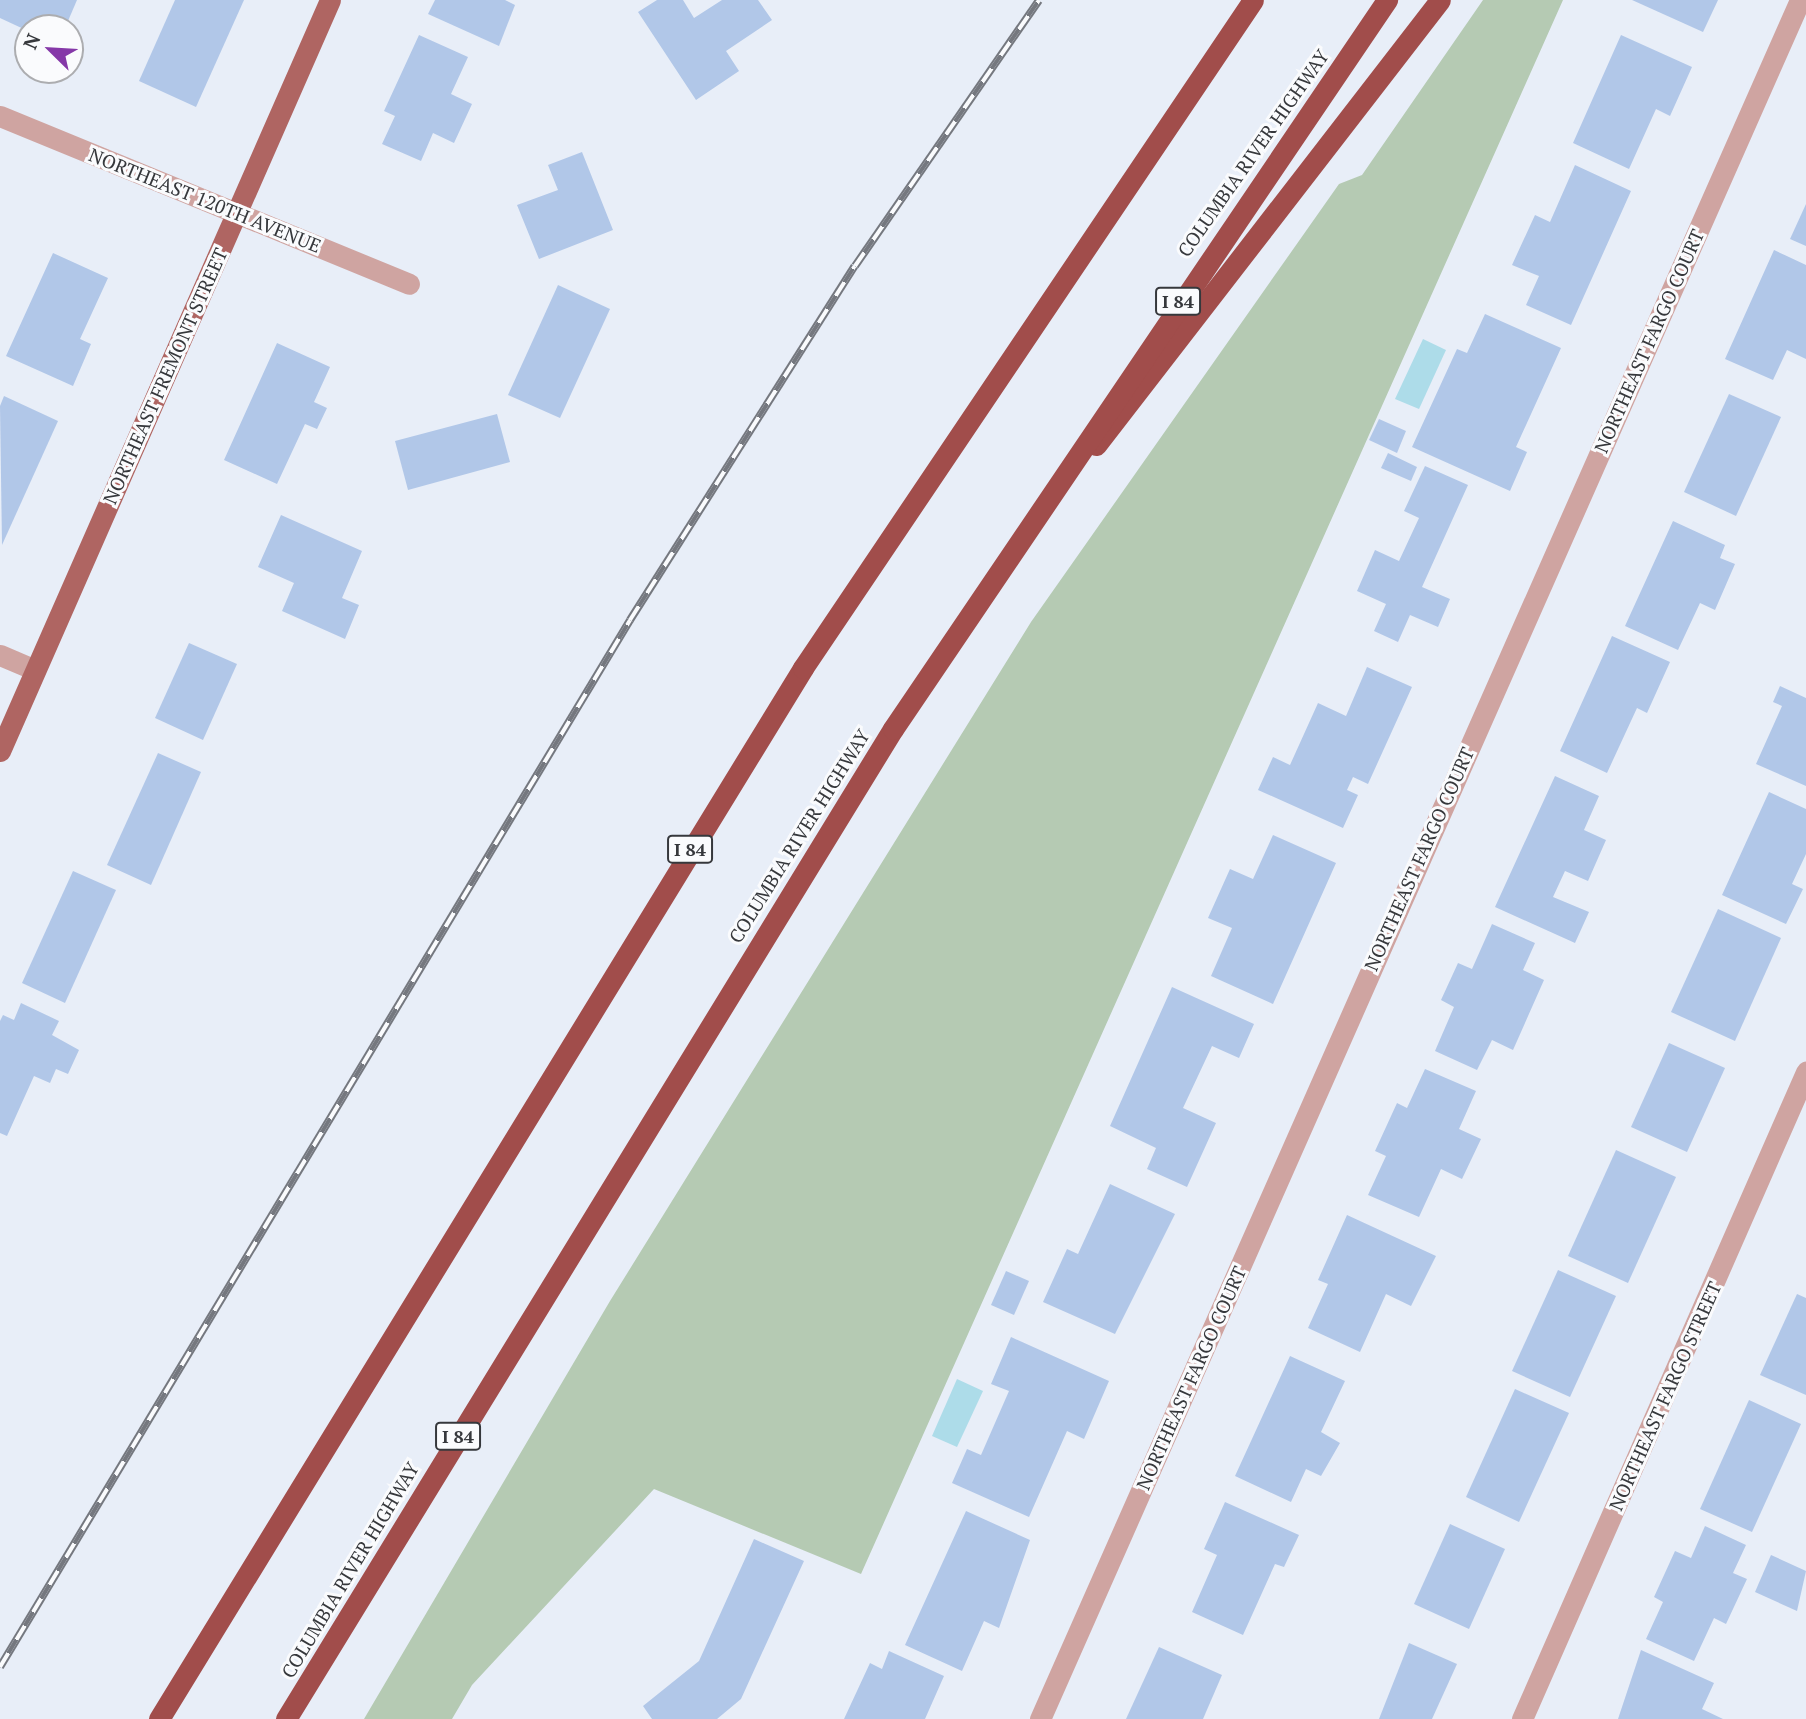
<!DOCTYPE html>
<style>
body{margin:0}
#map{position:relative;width:1806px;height:1719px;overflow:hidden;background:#e8eef8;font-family:"PT Serif",serif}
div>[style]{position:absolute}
.green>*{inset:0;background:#b5cab3}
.water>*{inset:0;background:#addce9}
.building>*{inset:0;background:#b1c7e8}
.minor>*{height:21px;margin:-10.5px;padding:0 10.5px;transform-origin:10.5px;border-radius:10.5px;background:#cfa4a1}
.major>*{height:21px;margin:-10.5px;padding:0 10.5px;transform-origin:10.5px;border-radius:10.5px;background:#af6562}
.highway>*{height:21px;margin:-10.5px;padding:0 10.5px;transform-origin:10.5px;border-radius:10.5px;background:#a14d4b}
.rail>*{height:8px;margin-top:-4px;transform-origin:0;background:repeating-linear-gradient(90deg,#fafbfd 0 16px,#75787f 0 32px);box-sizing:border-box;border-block:2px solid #75787f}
span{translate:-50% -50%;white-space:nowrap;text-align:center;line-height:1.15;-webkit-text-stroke:6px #fafbfd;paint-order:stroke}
.shield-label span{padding:2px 5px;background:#fafbfd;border:2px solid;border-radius:5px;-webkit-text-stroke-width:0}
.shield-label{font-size:18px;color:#36383c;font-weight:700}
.street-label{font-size:19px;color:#36383c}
.north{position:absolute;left:14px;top:14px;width:70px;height:70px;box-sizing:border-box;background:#fafbfd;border:2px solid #acadb0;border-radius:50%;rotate:294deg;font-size:19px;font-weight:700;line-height:28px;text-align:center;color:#36383c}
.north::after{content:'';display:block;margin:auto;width:24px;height:32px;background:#8538a8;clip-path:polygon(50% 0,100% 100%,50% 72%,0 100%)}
</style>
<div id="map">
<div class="green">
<i style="clip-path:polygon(1483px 0,1563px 0,861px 1574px,654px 1489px,472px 1685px,452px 1719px,364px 1719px,610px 1301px,1031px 622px,1339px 184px,1362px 175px)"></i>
</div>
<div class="water">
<i style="clip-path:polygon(1423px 339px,1446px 350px,1419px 409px,1395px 399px)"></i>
<i style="clip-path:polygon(957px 1379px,983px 1391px,957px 1447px,932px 1436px)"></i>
</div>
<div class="building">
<i style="clip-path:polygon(0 0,77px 0,65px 28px,28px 31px,0 18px)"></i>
<i style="clip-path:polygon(175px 0,244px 0,196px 107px,139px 81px)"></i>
<i style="clip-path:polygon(435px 0,505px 0,515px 5px,499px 46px,428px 14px)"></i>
<i style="clip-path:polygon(657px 0,683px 0,694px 18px,722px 0,758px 0,772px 20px,726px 51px,739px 71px,696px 100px,638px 12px)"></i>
<i style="clip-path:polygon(1632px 0,1718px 0,1703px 32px)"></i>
<i style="clip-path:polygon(419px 35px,468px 57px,451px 94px,472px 104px,454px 143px,433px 133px,421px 161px,382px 144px,395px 116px,384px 111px)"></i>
<i style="clip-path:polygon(1621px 35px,1692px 67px,1670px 116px,1656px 109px,1629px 169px,1573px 143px)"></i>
<i style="clip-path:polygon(582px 152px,613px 230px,539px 259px,517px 205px,558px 190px,548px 165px)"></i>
<i style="clip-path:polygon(1575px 165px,1631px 191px,1571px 325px,1526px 305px,1539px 276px,1512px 265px,1535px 215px,1550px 222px)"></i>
<i style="clip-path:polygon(1806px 204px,1806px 246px,1790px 239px)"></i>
<i style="clip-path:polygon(1774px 250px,1806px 265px,1806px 359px,1787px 350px,1773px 380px,1725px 359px)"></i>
<i style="clip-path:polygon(53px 253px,108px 278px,80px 339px,91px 344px,73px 386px,6px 356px)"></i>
<i style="clip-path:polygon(558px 285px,610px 309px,560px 418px,508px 395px)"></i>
<i style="clip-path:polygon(1485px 314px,1561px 348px,1516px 447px,1527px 452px,1510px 491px,1412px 447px,1457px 349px,1467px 353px)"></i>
<i style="clip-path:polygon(277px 343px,330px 367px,314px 402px,327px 408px,317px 429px,305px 424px,277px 484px,224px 460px)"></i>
<i style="clip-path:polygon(1729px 394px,1781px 417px,1736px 516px,1684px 492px)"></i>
<i style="clip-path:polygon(4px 396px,58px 421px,2px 545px,0 406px)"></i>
<i style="clip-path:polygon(497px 414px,510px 462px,408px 490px,395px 441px)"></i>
<i style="clip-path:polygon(1379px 419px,1406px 431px,1397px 453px,1369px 440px)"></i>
<i style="clip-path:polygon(1388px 453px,1417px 467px,1411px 481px,1381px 468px)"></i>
<i style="clip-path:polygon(1425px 466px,1468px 485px,1422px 587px,1450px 599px,1438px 627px,1410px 615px,1398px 642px,1374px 631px,1386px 604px,1357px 591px,1375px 550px,1399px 561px,1419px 518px,1404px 511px)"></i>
<i style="clip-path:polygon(281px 515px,362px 551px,342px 598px,359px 605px,345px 639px,282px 611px,294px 583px,258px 567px)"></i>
<i style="clip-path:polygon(1673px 521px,1725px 545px,1720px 558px,1735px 564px,1715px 610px,1700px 603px,1678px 650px,1625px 626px)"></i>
<i style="clip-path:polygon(1612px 636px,1670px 662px,1647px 713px,1637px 708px,1607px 773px,1560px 751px)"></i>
<i style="clip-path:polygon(189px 643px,237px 664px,203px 740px,155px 718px)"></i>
<i style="clip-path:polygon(1367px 667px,1412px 687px,1368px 784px,1353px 777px,1347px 790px,1358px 795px,1343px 828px,1258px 790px,1273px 757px,1290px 765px,1318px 703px,1346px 716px)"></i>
<i style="clip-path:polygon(1780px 686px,1806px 698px,1806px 786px,1756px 764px,1782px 706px,1773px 702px)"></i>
<i style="clip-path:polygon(158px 753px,201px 772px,151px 885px,107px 865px)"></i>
<i style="clip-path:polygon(1555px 776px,1599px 796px,1584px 830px,1606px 840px,1588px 881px,1565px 871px,1553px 897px,1589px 912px,1575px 943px,1495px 907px)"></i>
<i style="clip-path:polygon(1769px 792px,1806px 809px,1806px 854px,1792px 884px,1803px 889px,1786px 924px,1722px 895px)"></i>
<i style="clip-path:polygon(1273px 835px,1336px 863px,1273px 1004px,1211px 976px,1232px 928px,1208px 918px,1230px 869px,1253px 879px)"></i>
<i style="clip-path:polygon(73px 871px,116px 890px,65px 1003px,22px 983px)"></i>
<i style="clip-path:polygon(1718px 909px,1781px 938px,1735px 1041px,1671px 1012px)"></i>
<i style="clip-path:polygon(1492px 924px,1535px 943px,1523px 970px,1544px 980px,1513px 1050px,1492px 1040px,1477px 1070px,1435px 1051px,1454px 1007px,1441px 1000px,1458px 963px,1472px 969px)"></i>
<i style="clip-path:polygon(1172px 987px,1254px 1024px,1239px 1058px,1212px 1046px,1183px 1108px,1216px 1123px,1187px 1187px,1147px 1169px,1156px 1148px,1110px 1126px)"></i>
<i style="clip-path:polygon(21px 1003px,59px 1021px,52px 1035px,79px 1050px,68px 1074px,56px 1069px,50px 1083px,34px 1076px,7px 1136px,0 1133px,0 1021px,3px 1015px,14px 1020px)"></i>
<i style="clip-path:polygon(1669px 1043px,1725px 1068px,1687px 1152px,1631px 1127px)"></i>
<i style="clip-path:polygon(1425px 1069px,1476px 1091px,1459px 1129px,1481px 1139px,1462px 1179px,1441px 1169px,1419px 1217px,1368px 1195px,1386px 1156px,1375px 1151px,1397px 1103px,1407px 1108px)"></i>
<i style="clip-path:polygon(1616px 1150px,1676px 1177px,1628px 1283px,1568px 1256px)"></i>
<i style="clip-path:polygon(1110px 1184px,1175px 1214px,1115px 1334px,1043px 1302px,1067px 1249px,1078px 1254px)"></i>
<i style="clip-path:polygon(1347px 1215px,1436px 1256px,1411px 1306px,1386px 1294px,1360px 1352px,1308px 1328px,1328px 1284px,1318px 1280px)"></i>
<i style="clip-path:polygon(1558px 1270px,1616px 1296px,1570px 1397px,1512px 1371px)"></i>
<i style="clip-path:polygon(1006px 1271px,1029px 1281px,1014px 1315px,991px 1305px)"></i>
<i style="clip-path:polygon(1797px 1294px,1806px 1298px,1806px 1395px,1760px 1375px)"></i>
<i style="clip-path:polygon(1011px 1337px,1109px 1381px,1084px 1439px,1067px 1431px,1029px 1517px,952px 1483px,967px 1449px,981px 1455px,1009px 1391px,991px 1384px)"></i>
<i style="clip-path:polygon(1290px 1356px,1345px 1381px,1321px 1432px,1340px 1443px,1321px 1476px,1306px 1469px,1291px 1502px,1235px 1476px)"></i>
<i style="clip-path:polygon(1515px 1389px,1569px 1413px,1519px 1522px,1466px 1497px)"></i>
<i style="clip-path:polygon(1749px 1400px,1801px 1424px,1752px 1532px,1700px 1509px)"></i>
<i style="clip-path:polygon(1225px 1502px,1299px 1535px,1284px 1567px,1275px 1564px,1243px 1635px,1192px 1612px,1217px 1555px,1204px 1549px)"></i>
<i style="clip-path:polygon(966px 1511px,1030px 1540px,999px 1628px,984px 1621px,962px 1671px,905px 1645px)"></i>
<i style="clip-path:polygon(1450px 1524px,1505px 1549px,1469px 1629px,1414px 1604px)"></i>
<i style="clip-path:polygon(1705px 1526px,1746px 1545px,1733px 1573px,1747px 1579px,1726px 1624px,1714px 1618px,1694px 1661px,1646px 1639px,1663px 1602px,1654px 1597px,1675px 1551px,1691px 1558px)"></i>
<i style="clip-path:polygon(754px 1539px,804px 1561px,741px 1699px,717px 1719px,652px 1719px,643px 1706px,699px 1661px)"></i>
<i style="clip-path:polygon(1771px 1555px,1806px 1571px,1797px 1611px,1755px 1592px)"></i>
<i style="clip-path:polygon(1409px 1643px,1457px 1664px,1432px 1719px,1379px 1719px)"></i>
<i style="clip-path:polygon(1159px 1647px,1222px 1675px,1203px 1719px,1126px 1719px)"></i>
<i style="clip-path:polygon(1641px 1650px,1714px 1683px,1702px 1709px,1723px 1719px,1618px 1719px)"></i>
<i style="clip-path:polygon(889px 1651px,944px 1676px,925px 1719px,844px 1719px,870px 1663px,882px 1669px)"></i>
</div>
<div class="minor">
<i style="left:0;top:116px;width:442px;rotate:22.3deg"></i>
<i style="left:0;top:655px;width:38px;rotate:23deg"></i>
<i style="left:1040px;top:1719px;width:1880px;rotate:-66.15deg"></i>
<i style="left:1522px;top:1719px;width:707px;rotate:-66.3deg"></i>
</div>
<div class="major">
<i style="left:0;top:751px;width:820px;rotate:-66.28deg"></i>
</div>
<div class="highway">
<i style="left:1096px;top:445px;width:562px;rotate:-52.29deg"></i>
<i style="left:159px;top:1719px;width:1233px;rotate:-58.5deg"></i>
<i style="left:803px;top:668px;width:805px;rotate:-56.03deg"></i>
<i style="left:286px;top:1719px;width:1161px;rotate:-58.49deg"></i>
<i style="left:893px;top:729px;width:881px;rotate:-55.88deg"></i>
</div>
<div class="rail">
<i style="left:0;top:1667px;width:1222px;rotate:-58.96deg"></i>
<i style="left:630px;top:620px;width:419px;rotate:-57.6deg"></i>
<i style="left:855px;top:266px;width:323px;rotate:-55.3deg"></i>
</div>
<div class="shield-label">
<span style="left:1178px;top:301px">I 84</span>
<span style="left:690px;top:849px">I 84</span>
<span style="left:458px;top:1436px">I 84</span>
</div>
<div class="street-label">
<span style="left:1253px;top:153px;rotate:-55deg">COLUMBIA RIVER HIGHWAY</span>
<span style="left:205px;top:200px;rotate:22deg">NORTHEAST 120TH AVENUE</span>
<span style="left:1649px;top:341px;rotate:-66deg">NORTHEAST FARGO COURT</span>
<span style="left:165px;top:376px;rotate:-66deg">NORTHEAST FREMONT STREET</span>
<span style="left:799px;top:836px;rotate:-58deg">COLUMBIA RIVER HIGHWAY</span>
<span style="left:1419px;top:859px;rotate:-66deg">NORTHEAST FARGO COURT</span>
<span style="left:1191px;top:1378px;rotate:-66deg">NORTHEAST FARGO COURT</span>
<span style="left:1665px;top:1396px;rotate:-66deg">NORTHEAST FARGO STREET</span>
<span style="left:350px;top:1570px;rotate:-59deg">COLUMBIA RIVER HIGHWAY</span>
</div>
<div class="north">N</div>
</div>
